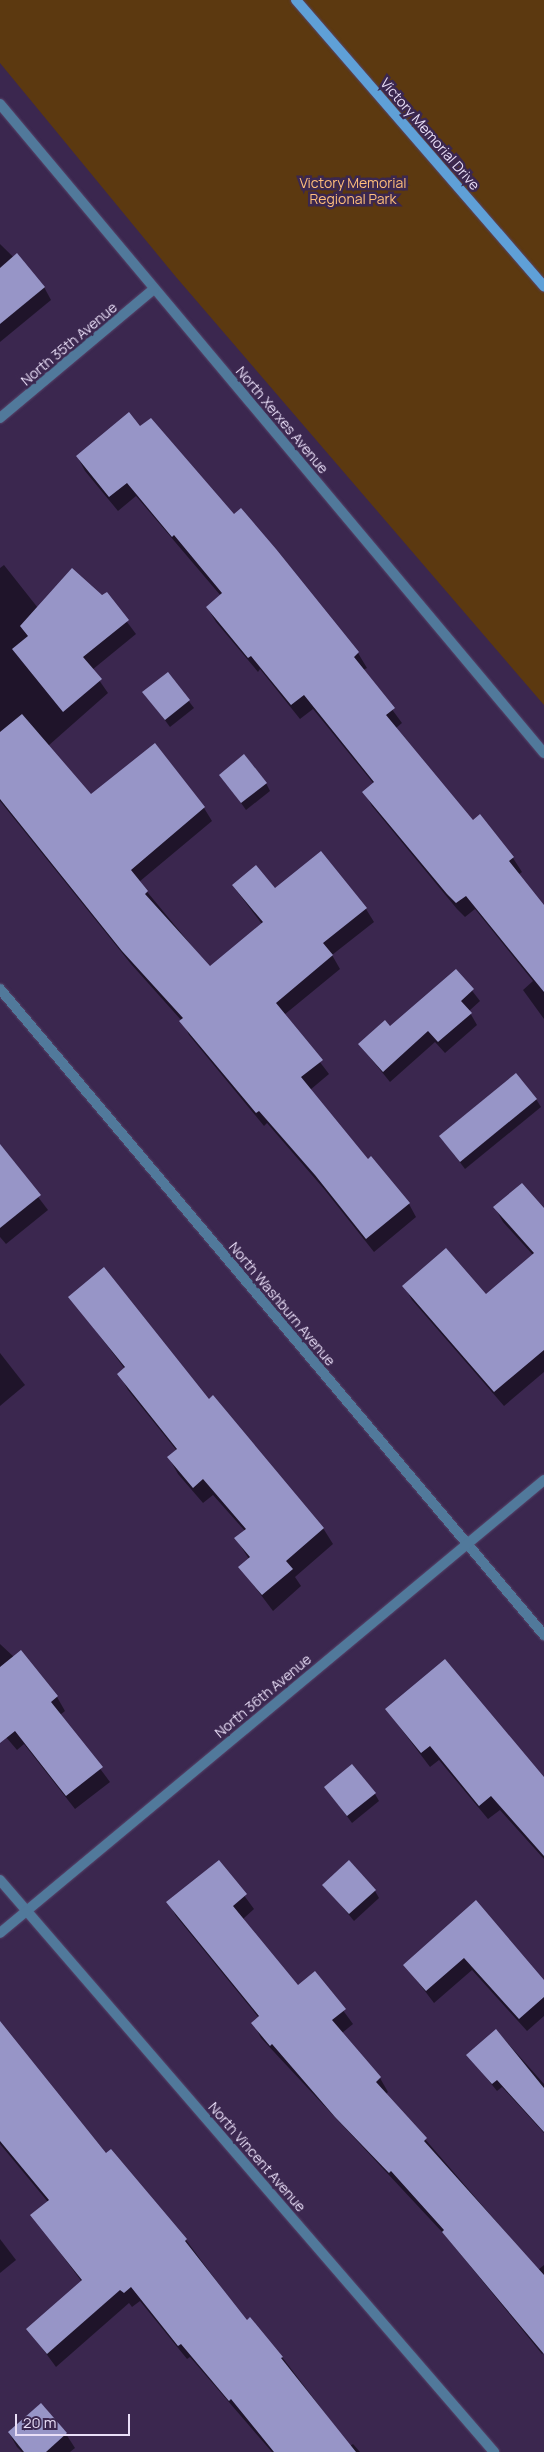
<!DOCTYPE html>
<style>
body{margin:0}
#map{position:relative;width:544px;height:2452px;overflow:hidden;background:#3b274f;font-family:Manrope,sans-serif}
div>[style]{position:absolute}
.green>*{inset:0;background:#5c3910}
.shadow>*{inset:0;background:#0007}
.building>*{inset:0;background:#9795c7}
.roads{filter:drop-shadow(0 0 1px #57446a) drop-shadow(0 0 1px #57446a)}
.street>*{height:10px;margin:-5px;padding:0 5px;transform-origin:5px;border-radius:5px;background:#51799b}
.secondary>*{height:10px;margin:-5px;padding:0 5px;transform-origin:5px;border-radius:5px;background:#5fa0d7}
span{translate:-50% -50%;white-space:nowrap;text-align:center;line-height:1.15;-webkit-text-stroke:5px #3b274f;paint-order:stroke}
.street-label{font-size:14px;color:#e9def7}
.park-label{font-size:14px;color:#febd7b}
.scale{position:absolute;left:15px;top:2414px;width:115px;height:22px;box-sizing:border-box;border:2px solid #e9def7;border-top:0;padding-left:6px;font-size:15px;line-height:18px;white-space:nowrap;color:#e9def7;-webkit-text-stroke:4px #3b274f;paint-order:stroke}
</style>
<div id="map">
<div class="green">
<i style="clip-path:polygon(0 0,544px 0,544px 705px,176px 277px,0 63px)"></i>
</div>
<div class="shadow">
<i style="clip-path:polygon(0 244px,44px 287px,51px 300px,0 342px)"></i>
<i style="clip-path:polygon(140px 428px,234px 516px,241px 510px,358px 653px,367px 668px,363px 670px,402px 723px,396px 728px,473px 822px,480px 816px,513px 858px,522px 872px,518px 875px,544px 907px,544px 1019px,523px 990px,533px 981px,475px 909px,465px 917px,457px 909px,372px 806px,364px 792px,374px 784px,313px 709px,300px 719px,260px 669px,258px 672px,216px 622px,207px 607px,221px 596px,136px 496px,118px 511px,85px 471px,77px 456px)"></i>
<i style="clip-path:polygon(4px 565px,38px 608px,106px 594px,136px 634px,92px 670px,108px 693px,48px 746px,91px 796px,154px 745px,204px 808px,212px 821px,139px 882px,210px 968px,262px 924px,233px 886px,275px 890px,366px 909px,374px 922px,332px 955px,340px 969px,284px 1015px,329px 1074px,310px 1090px,367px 1161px,409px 1204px,416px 1217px,374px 1252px,324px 1189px,267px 1123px,264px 1126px,189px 1035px,182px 1021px,131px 964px,0 801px,0 568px)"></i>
<i style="clip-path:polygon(167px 673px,194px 708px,170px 727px,144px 692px)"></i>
<i style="clip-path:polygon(221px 775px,266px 783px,270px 791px,246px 810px)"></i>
<i style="clip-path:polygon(456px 970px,480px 1001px,469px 1011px,477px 1025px,445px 1053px,435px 1042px,390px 1082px,359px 1044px,390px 1027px)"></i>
<i style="clip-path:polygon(536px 1099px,541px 1107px,465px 1169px,440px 1136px)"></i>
<i style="clip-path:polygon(0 1147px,48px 1210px,6px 1244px,0 1237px)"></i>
<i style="clip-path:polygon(495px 1208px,544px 1210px,544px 1372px,504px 1406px,412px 1300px,404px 1286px,486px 1296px,533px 1255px,503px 1222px)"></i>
<i style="clip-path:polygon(70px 1297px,209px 1401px,323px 1528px,333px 1544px,295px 1577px,301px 1586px,273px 1611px,240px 1567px,249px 1559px,236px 1539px,245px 1531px,213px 1495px,203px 1503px,178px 1474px,169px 1458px,177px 1451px,128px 1390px,119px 1374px,125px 1369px)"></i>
<i style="clip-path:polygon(0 1353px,25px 1385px,0 1406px)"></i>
<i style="clip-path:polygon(0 1644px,57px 1697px,65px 1711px,60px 1715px,110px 1782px,75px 1809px,24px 1744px,17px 1750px,0 1730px)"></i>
<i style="clip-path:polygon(386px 1709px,544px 1778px,544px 1859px,500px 1810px,488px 1819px,439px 1760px,430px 1767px)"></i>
<i style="clip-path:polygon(325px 1787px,375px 1794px,379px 1801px,352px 1823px)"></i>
<i style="clip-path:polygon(219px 1861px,254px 1909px,243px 1919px,298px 1987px,315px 1972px,353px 2024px,342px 2033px,380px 2078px,388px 2092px,386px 2094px,538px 2270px,544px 2265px,544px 2353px,542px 2354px,444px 2234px,261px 2038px,253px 2023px,259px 2018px,176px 1916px,168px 1902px)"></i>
<i style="clip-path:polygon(324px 1885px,375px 1891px,379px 1898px,354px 1921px)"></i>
<i style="clip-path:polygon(476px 1902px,544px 1982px,544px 2016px,527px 2031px,472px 1970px,434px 2003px,405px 1965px)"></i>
<i style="clip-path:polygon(496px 2030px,544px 2084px,544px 2133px,502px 2087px,497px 2091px,468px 2055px)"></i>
<i style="clip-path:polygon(0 2045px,106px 2154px,110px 2151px,186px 2240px,247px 2322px,282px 2357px,350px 2446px,353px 2444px,360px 2452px,272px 2452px,190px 2357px,187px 2359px,140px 2301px,132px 2307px,129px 2303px,56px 2367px,28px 2329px,82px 2282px,32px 2215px,48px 2202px,0 2144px)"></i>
<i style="clip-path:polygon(0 2239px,16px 2260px,0 2273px)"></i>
<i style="clip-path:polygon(41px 2404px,66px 2434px,75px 2448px,70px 2452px,22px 2452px,17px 2447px,9px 2433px)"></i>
</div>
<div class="building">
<i style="clip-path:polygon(17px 253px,45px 287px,0 324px,0 268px)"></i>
<i style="clip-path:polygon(129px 412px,140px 426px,151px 418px,234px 514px,241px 508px,276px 549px,359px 652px,354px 657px,395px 708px,386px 715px,473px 820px,480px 814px,514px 857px,509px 861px,544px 905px,544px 992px,466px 896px,456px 903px,447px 894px,362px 792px,374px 782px,304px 695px,291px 705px,251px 656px,248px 658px,206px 607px,222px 593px,174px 535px,172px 537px,127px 483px,109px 497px,76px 456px)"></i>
<i style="clip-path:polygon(72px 568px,102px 595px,107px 592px,129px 620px,83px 657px,102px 679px,63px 712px,12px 649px,28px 636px,20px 626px)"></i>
<i style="clip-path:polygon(168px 672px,190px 700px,165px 720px,142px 692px)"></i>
<i style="clip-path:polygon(22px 714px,91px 794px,155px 743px,205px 807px,131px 870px,148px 891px,145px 894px,210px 966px,263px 922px,232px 885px,256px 865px,275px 888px,321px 851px,367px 908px,323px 943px,333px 955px,276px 1003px,323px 1060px,301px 1077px,368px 1159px,371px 1156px,410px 1203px,366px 1239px,315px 1175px,259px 1111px,256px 1113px,179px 1021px,183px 1018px,122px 951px,0 799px,0 732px)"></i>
<i style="clip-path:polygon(244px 754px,267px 783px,241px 803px,219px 775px)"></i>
<i style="clip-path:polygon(456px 969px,474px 989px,461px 1001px,472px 1013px,438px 1042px,428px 1031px,383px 1072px,358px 1044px,385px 1020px,390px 1026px)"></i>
<i style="clip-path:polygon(516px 1073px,537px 1099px,460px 1162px,439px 1136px)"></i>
<i style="clip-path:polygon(0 1144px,41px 1195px,0 1228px)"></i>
<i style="clip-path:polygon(522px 1183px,544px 1208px,544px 1350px,494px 1392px,402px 1286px,446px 1248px,486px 1294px,534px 1253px,493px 1207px)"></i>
<i style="clip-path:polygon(104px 1267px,209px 1399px,213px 1395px,324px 1528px,286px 1561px,293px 1569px,262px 1595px,238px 1567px,250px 1557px,234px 1538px,246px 1529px,203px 1479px,193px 1488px,167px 1457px,177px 1449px,117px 1374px,125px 1367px,68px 1297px)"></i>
<i style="clip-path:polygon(21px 1650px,58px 1696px,51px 1702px,103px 1767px,66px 1796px,15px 1731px,0 1743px,0 1667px)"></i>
<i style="clip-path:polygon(445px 1659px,544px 1777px,544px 1856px,491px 1796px,479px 1806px,430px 1746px,421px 1753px,385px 1709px)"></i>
<i style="clip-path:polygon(352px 1764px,376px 1793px,347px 1816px,324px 1787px)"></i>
<i style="clip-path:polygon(219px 1860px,247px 1894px,233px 1906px,298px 1985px,315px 1971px,346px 2009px,332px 2020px,381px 2077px,376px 2082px,427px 2138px,424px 2141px,544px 2275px,544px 2354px,442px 2232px,444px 2230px,391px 2171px,389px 2173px,335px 2117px,272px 2044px,270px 2046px,251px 2023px,259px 2016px,166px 1902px)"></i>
<i style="clip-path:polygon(349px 1860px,376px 1890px,349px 1914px,322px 1885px)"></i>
<i style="clip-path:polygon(476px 1900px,544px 1980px,544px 1997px,519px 2019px,464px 1958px,426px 1991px,403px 1965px)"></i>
<i style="clip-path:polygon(0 2021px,106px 2153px,111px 2149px,187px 2239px,185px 2241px,247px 2320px,250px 2317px,283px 2357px,281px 2358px,356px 2452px,274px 2452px,231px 2399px,229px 2401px,181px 2344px,178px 2346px,131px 2287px,124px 2293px,120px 2290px,47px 2354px,26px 2329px,82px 2280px,30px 2215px,49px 2200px,0 2141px)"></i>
<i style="clip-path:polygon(496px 2029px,544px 2088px,544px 2132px,497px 2080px,492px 2084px,466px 2055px)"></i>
<i style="clip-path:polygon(41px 2403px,67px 2433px,46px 2452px,24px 2452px,8px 2432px)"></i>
</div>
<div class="roads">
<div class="street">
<i style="left:0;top:104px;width:847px;rotate:50.03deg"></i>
<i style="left:0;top:418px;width:201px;rotate:-40deg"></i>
<i style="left:0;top:989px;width:845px;rotate:49.9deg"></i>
<i style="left:0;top:1880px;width:756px;rotate:49.18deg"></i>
<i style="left:0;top:1933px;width:708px;rotate:-39.78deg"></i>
</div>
<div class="secondary">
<i style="left:296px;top:0;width:379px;rotate:49.1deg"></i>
</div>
</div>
<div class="street-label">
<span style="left:430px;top:134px;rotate:49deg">Victory Memorial Drive</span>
<span style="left:69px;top:344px;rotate:-40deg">North 35th Avenue</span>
<span style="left:282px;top:420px;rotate:50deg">North Xerxes Avenue</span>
<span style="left:282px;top:1304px;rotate:50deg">North Washburn Avenue</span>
<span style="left:263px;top:1696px;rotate:-40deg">North 36th Avenue</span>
<span style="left:257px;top:2157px;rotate:49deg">North Vincent Avenue</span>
</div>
<div class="park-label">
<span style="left:353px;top:191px">Victory Memorial<br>Regional Park</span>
</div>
<div class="scale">20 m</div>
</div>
